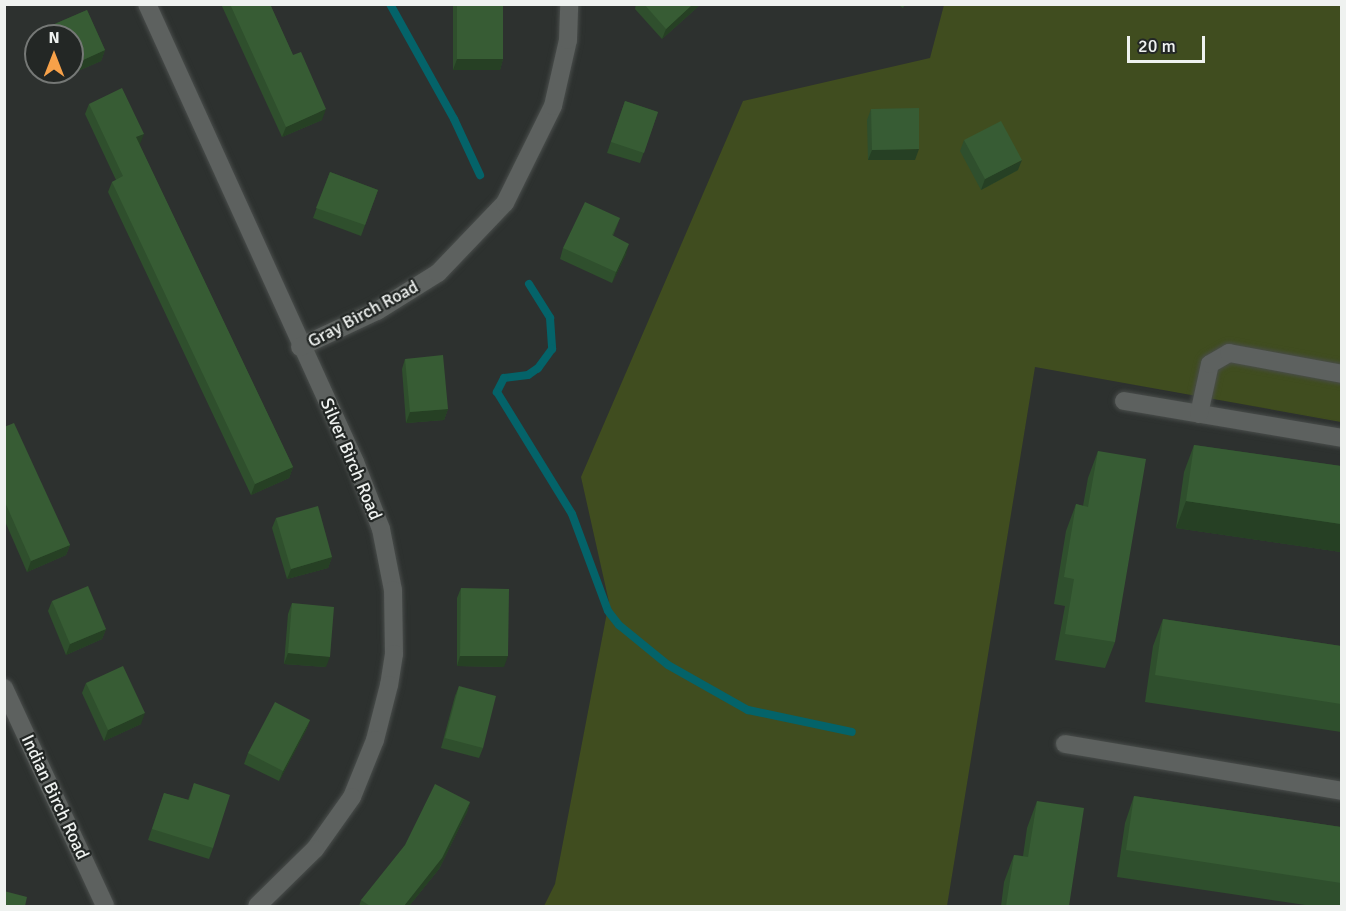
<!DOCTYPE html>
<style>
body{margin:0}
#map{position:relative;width:1346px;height:911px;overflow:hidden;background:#2d312f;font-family:Signika,sans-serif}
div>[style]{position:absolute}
.green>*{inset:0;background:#404d1f}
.stream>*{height:8px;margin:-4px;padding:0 4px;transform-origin:4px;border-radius:4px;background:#046369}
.roads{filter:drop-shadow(0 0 2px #494d4b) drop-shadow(0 0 2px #494d4b)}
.minor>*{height:18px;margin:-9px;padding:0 9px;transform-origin:9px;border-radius:9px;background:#5d615f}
.wall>*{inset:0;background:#2f4f2d}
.shaded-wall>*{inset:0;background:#264024}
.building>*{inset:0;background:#375c34}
span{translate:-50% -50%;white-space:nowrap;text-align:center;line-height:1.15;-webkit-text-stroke:4.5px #232725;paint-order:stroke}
.street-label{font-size:18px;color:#eff2f0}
.frame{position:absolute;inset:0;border:6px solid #eff2f0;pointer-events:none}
.north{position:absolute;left:24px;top:24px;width:60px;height:60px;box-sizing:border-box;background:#232725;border:2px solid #757876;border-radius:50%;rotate:0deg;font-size:16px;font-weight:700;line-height:24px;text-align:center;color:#eff2f0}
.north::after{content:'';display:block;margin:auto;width:21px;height:27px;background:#f7a149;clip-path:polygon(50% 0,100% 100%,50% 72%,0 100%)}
.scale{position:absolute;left:1127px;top:36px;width:78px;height:27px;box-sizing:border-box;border:3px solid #eff2f0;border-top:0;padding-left:8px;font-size:18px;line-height:21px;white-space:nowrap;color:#eff2f0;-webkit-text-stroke:4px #232725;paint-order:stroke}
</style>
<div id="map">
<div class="green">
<i style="clip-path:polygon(944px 5px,1341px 5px,1341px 422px,1035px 367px,947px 906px,544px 906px,555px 884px,609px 602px,581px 477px,743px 101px,930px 58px)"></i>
</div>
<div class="stream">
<i style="left:390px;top:4px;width:132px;rotate:60.9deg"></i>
<i style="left:454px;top:119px;width:62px;rotate:65.1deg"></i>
<i style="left:529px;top:284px;width:40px;rotate:58deg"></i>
<i style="left:550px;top:318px;width:31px;rotate:86deg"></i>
<i style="left:552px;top:349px;width:24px;rotate:126deg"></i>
<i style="left:538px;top:368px;width:12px;rotate:145deg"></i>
<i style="left:528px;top:375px;width:24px;rotate:173deg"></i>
<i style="left:504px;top:378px;width:16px;rotate:117deg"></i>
<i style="left:497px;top:392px;width:143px;rotate:58.4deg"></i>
<i style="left:572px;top:514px;width:103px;rotate:69.6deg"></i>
<i style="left:608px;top:611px;width:18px;rotate:52deg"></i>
<i style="left:619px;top:625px;width:63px;rotate:39.2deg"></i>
<i style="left:668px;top:665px;width:92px;rotate:29.4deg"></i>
<i style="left:748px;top:710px;width:106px;rotate:11.9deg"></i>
</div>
<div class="roads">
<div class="minor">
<i style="left:147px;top:4px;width:503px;rotate:65.57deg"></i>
<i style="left:355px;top:462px;width:72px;rotate:68.8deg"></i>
<i style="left:381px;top:529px;width:62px;rotate:78.9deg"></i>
<i style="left:393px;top:590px;width:64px;rotate:89.1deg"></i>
<i style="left:394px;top:654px;width:31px;rotate:99deg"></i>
<i style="left:389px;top:685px;width:57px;rotate:104.3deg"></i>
<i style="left:375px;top:740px;width:61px;rotate:112deg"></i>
<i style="left:352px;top:797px;width:64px;rotate:125.4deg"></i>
<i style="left:315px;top:849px;width:81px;rotate:135.5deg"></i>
<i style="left:300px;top:347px;width:85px;rotate:-25.1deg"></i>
<i style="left:377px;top:311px;width:72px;rotate:-31.9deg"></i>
<i style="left:438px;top:273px;width:97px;rotate:-46.3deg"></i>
<i style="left:505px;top:203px;width:108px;rotate:-63.7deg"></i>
<i style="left:553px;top:106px;width:68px;rotate:-77.2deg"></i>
<i style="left:568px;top:40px;width:36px;rotate:-88deg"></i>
<i style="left:1124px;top:401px;width:221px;rotate:9.6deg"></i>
<i style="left:1199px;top:414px;width:51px;rotate:-77.6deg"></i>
<i style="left:1210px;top:364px;width:22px;rotate:-30deg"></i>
<i style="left:1229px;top:353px;width:115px;rotate:10.5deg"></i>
<i style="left:4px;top:688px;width:240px;rotate:65.1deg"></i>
<i style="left:1065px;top:744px;width:281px;rotate:9.6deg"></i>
</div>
</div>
<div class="wall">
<i style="clip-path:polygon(221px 4px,270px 4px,322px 120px,282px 137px)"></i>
<i style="clip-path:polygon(453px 4px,503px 4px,503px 59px,500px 70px,453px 70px)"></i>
<i style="clip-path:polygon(636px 4px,701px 4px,662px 39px,635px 9px)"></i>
<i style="clip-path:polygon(897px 4px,905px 4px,903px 8px)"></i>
<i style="clip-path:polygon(87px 10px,105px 50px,101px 61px,64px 77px,62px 72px,72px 72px,72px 36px,46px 36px,50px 26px)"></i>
<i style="clip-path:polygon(625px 101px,658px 112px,640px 163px,607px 153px)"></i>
<i style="clip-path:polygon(89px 104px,140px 144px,139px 144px,293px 467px,289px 478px,251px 495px,108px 192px,112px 182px,116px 180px,85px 114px)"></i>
<i style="clip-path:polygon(871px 109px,915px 160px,868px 160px,867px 120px)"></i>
<i style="clip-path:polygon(964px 140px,1018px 170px,981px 190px,960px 151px)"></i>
<i style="clip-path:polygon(330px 172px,378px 190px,361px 236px,313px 218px)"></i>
<i style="clip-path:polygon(620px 218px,613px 236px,626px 254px,612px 283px,560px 259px,563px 248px)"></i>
<i style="clip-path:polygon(405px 359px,448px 409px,444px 420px,406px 423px,402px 369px)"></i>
<i style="clip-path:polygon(4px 427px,70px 545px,66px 555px,27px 572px,4px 519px)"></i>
<i style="clip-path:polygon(1194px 445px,1341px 466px,1341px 552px,1176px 528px,1184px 472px)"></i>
<i style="clip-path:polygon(1098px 451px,1115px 642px,1105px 668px,1055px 660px,1065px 606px,1054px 604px,1066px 531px,1076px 504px,1083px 506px,1088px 478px)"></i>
<i style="clip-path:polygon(276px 518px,332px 557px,328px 568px,287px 579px,272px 528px)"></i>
<i style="clip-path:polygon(461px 588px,504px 667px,457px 666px,457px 598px)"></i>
<i style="clip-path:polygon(52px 601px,106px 629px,102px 639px,66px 655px,48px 611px)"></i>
<i style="clip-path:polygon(292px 603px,326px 667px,284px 664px,288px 614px)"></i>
<i style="clip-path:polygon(1163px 619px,1341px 646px,1341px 732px,1145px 702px,1153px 646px)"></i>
<i style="clip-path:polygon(86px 683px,141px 724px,104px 741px,82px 693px)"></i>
<i style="clip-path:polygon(459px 686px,483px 748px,479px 758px,441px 748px,455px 696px)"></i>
<i style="clip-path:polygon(310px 720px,306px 730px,279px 781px,244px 764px,248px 753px)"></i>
<i style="clip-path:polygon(194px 783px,213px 848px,209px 859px,148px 840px,164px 793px,188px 800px)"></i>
<i style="clip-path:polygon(1134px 796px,1341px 827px,1341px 906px,1312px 906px,1117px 877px,1125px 823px)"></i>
<i style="clip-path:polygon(1037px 801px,1069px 906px,1001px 906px,1004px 882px,1014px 855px,1023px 856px,1027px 828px)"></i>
<i style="clip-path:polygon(470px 802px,467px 812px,439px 869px,409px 906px,359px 906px,361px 900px)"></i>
</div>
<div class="shaded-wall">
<i style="clip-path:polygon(693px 4px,701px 4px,662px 39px,666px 29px)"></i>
<i style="clip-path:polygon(105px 50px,101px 61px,64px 77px,66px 72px,72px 72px,72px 65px)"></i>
<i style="clip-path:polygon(457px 59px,503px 59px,500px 70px,453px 70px)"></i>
<i style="clip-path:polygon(326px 109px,322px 120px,282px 137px,286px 127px)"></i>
<i style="clip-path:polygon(144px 134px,140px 144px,132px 148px,136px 137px)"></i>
<i style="clip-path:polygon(919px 149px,915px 160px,868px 160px,872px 150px)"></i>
<i style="clip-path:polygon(1022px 160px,1018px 170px,981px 190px,985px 179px)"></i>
<i style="clip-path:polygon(629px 244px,626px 254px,612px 283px,616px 272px)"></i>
<i style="clip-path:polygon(448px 409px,444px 420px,406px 423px,410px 412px)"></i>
<i style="clip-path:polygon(293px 467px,289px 478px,251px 495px,255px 484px)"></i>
<i style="clip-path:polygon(1186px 501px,1341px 524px,1341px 552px,1176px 528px)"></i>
<i style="clip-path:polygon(70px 545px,66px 555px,27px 572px,31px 561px)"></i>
<i style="clip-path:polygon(332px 557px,328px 568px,287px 579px,291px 569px)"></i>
<i style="clip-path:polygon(106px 629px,102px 639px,66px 655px,70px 644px)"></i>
<i style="clip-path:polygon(288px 653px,330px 657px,326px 667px,284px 664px)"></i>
<i style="clip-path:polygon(460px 656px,508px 656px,504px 667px,457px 666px)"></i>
<i style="clip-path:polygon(145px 713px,141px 724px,104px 741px,108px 730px)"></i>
<i style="clip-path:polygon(310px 720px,306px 730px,279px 781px,283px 771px)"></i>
<i style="clip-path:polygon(470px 802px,467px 812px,439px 869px,409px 906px,404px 906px)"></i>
</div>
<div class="building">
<i style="clip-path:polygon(230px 4px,270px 4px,293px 55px,301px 52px,326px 109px,286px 127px)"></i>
<i style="clip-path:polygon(457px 4px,503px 4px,503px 59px,457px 59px)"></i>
<i style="clip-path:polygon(644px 4px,693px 4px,666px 29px)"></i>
<i style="clip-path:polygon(87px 10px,105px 50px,72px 65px,72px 36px,54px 36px,50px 26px)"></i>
<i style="clip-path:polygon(122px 88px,144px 134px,136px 137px,293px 467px,255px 484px,112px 182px,123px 176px,89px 104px)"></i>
<i style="clip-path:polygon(625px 101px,658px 112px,644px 153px,611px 142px)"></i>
<i style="clip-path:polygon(919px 108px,919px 149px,872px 150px,871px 109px)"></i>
<i style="clip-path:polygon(1001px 121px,1022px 160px,985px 179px,964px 140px)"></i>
<i style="clip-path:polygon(330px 172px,378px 190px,365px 225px,316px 208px)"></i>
<i style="clip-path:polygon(585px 202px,620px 218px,612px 235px,629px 244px,616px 272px,563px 248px)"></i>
<i style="clip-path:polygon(443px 355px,448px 409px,410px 412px,405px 359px)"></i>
<i style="clip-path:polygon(14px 423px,70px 545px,31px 561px,4px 500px,4px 427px)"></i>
<i style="clip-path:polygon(1194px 445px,1341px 466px,1341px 524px,1186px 501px)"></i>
<i style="clip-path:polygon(1098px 451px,1146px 459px,1115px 642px,1065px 634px,1074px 579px,1064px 577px,1076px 504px,1088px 507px)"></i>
<i style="clip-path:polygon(318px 506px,332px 557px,291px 569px,276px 518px)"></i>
<i style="clip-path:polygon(88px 586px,106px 629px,70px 644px,52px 601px)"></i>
<i style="clip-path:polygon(461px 588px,509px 589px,508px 656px,460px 656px)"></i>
<i style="clip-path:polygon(292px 603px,334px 607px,330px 657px,288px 653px)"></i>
<i style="clip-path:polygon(1163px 619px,1341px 646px,1341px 704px,1155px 675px)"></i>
<i style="clip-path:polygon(123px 666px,145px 713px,108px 730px,86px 683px)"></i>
<i style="clip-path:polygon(459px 686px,496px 696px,483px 748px,445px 738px)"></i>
<i style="clip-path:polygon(275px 702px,310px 720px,283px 771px,248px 753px)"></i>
<i style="clip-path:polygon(194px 783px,230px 795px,213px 848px,152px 829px,164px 793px,189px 800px)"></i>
<i style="clip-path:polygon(435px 784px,470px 802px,442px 858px,404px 906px,370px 906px,361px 900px,405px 845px)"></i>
<i style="clip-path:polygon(1134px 796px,1341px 827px,1341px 883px,1126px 850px)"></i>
<i style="clip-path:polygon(1037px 801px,1084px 808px,1069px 906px,1006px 906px,1014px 855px,1028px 857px)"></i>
<i style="clip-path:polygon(4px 891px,27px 897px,25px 906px,4px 906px)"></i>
</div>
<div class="street-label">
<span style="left:363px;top:314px;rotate:-28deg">Gray Birch Road</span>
<span style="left:351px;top:459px;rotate:67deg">Silver Birch Road</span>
<span style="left:55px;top:797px;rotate:65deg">Indian Birch Road</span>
</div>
<div class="frame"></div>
<div class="north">N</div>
<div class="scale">20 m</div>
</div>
